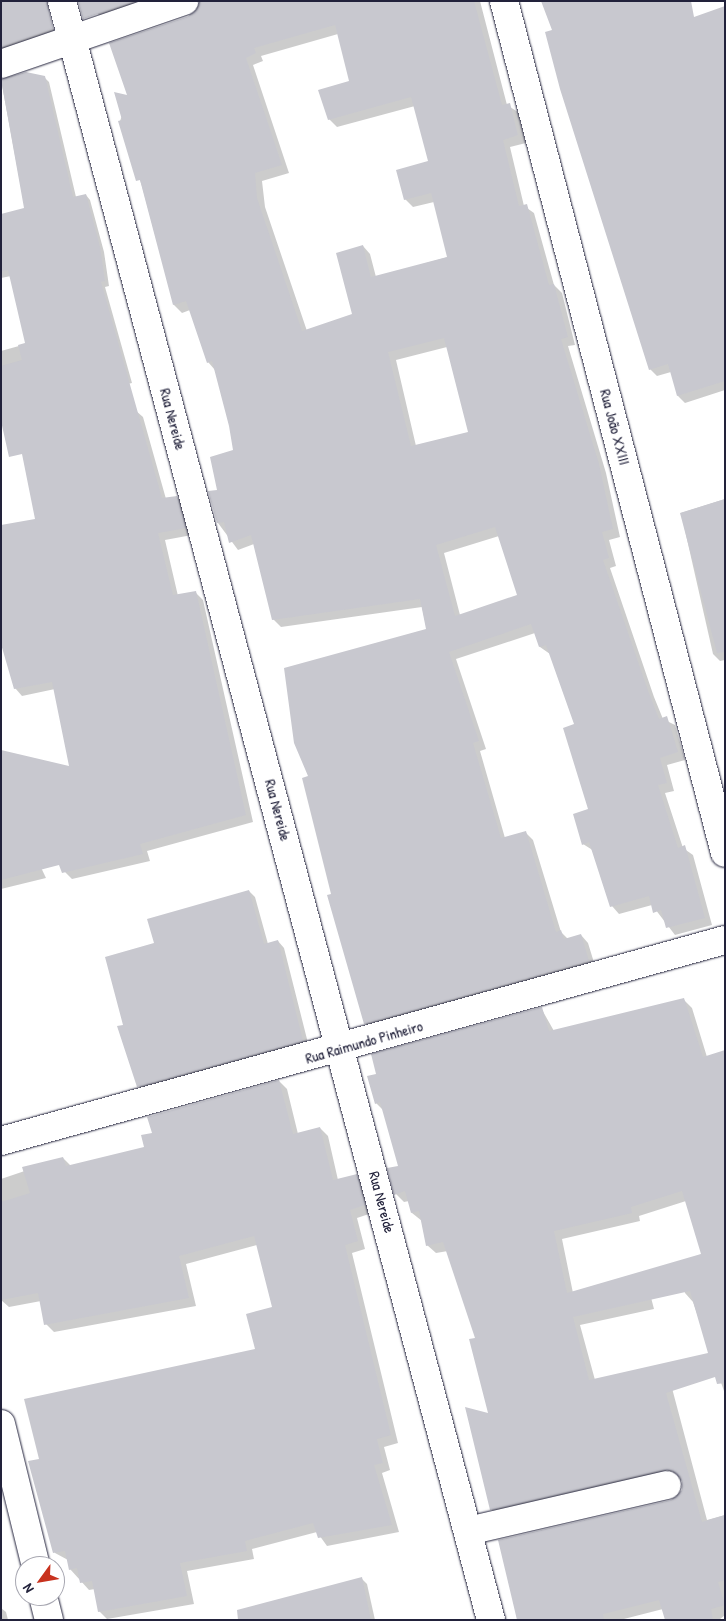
<!DOCTYPE html>
<meta charset="utf-8">
<style>
body{margin:0}
#map{position:relative;width:726px;height:1621px;overflow:hidden;background:#fff;font-family:"Patrick Hand",sans-serif}
div>[style]{position:absolute}
.shadow>*{inset:0;background:#0003}
.building>*{inset:0;background:#c8c8cf}
.roads{filter:drop-shadow(0 0 1px #22223b) drop-shadow(0 0 1px #22223b)}
.minor>*{height:28px;margin:-14px;padding:0 14px;transform-origin:14px;border-radius:14px;background:#fff}
.tertiary>*{height:28px;margin:-14px;padding:0 14px;transform-origin:14px;border-radius:14px;background:#fff}
span{translate:-50% -50%;white-space:nowrap;text-align:center;line-height:1.15;-webkit-text-stroke:4.5px #fff;paint-order:stroke}
.street-label{font-size:15px;color:#22223b}
.frame{position:absolute;inset:0;border:2px solid #22223b;pointer-events:none}
.north{position:absolute;left:15px;top:1556px;width:50px;height:50px;box-sizing:border-box;background:#fff;border:1px solid #a7a7b1;border-radius:50%;rotate:238deg;font-size:14px;font-weight:700;line-height:20px;text-align:center;color:#22223b}
.north::after{content:'';display:block;margin:auto;width:18px;height:22px;background:#c8321e;clip-path:polygon(50% 0,100% 100%,50% 72%,0 100%)}
</style>
<div id="map">
<div class="shadow">
<i style="clip-path:polygon(1px 1px,42px 1px,56px 35px,1px 54px)"></i>
<i style="clip-path:polygon(91px 1px,165px 1px,103px 23px)"></i>
<i style="clip-path:polygon(evenodd,200px 1px,480px 1px,507px 105px,518px 112px,526px 143px,510px 147px,524px 206px,534px 213px,554px 285px,562px 293px,575px 345px,568px 346px,606px 473px,620px 537px,609px 540px,616px 566px,610px 568px,654px 697px,663px 719px,675px 725px,685px 760px,667px 765px,674px 791px,665px 793px,683px 848px,693px 855px,712px 925px,675px 935px,652px 905px,619px 914px,612px 906px,594px 851px,583px 844px,589px 810px,575px 725px,550px 654px,540px 647px,535px 633px,456px 659px,486px 749px,480px 751px,505px 838px,525px 832px,533px 840px,561px 932px,568px 939px,581px 935px,588px 943px,596px 969px,373px 1031px,365px 1023px,309px 777px,427px 630px,422px 607px,281px 627px,273px 619px,254px 544px,238px 550px,218px 523px,219px 491px,235px 451px,231px 426px,215px 370px,208px 362px,190px 310px,182px 313px,174px 305px,142px 186px,120px 121px,129px 97px,200px 1px,338px 34px,351px 82px,329px 119px,337px 127px,415px 106px,429px 162px,405px 199px,413px 207px,434px 202px,448px 257px,376px 277px,370px 254px,363px 246px,354px 315px,307px 331px,265px 207px,262px 181px,289px 173px,253px 65px,263px 61px,261px 56px,338px 34px,200px 1px,447px 347px,469px 433px,416px 446px,396px 360px,447px 347px,200px 1px,499px 536px,519px 596px,460px 615px,444px 553px,499px 536px)"></i>
<i style="clip-path:polygon(725px 8px,725px 390px,685px 403px,678px 396px,671px 372px,657px 376px,650px 369px,665px 29px)"></i>
<i style="clip-path:polygon(44px 77px,49px 82px,76px 197px,86px 195px,90px 200px,104px 252px,109px 286px,105px 287px,132px 383px,1px 412px,1px 351px,26px 344px,11px 276px,1px 278px,1px 215px,25px 209px,1px 80px)"></i>
<i style="clip-path:polygon(135px 410px,143px 417px,166px 499px,177px 497px,184px 505px,192px 535px,165px 540px,178px 596px,196px 593px,203px 600px,253px 822px,147px 851px,150px 861px,72px 879px,65px 872px,70px 767px,55px 689px,22px 696px,15px 688px,37px 520px)"></i>
<i style="clip-path:polygon(725px 499px,725px 660px,720px 661px,713px 654px,681px 513px)"></i>
<i style="clip-path:polygon(1px 792px,9px 800px,46px 878px,1px 889px)"></i>
<i style="clip-path:polygon(249px 891px,255px 897px,268px 944px,278px 941px,284px 948px,309px 1047px,145px 1092px,139px 1086px,125px 1026px)"></i>
<i style="clip-path:polygon(683px 999px,692px 1008px,707px 1057px,725px 1058px,725px 1394px,693px 1302px,685px 1293px,674px 1264px,702px 1254px,686px 1201px,639px 1216px,640px 1221px,562px 1239px,573px 1293px,647px 1282px,654px 1309px,580px 1325px,595px 1380px,668px 1373px,707px 1520px,725px 1515px,725px 1615px,719px 1620px,666px 1620px,663px 1609px,620px 1620px,519px 1620px,671px 1501px,683px 1491px,683px 1481px,673px 1478px,500px 1518px,491px 1509px,489px 1414px,477px 1339px,448px 1251px,436px 1253px,427px 1245px,422px 1221px,412px 1213px,409px 1201px,404px 1202px,396px 1194px,399px 1167px,384px 1111px,376px 1103px,378px 1074px,541px 1008px,554px 1031px)"></i>
<i style="clip-path:polygon(279px 1081px,287px 1089px,298px 1134px,320px 1128px,328px 1136px,338px 1180px,356px 1176px,364px 1184px,372px 1213px,357px 1218px,365px 1249px,352px 1253px,398px 1443px,384px 1447px,390px 1470px,382px 1473px,399px 1532px,327px 1546px,317px 1532px,252px 1549px,254px 1559px,187px 1571px,194px 1604px,107px 1619px,99px 1611px,95px 1589px,89px 1590px,70px 1569px,68px 1560px,55px 1553px,40px 1460px,257px 1350px,273px 1308px,257px 1245px,186px 1264px,196px 1306px,54px 1332px,46px 1324px,41px 1301px,9px 1307px,1px 1300px,1px 1179px,63px 1158px,71px 1166px,145px 1148px,154px 1133px)"></i>
<i style="clip-path:polygon(361px 1578px,367px 1584px,375px 1620px,263px 1620px)"></i>
<i style="clip-path:polygon(1px 1608px,6px 1612px,8px 1620px,1px 1620px)"></i>
</div>
<div class="building">
<i style="clip-path:polygon(1px 1px,47px 1px,53px 29px,1px 47px)"></i>
<i style="clip-path:polygon(78px 1px,135px 1px,83px 19px)"></i>
<i style="clip-path:polygon(evenodd,199px 1px,474px 1px,502px 105px,510px 103px,518px 135px,503px 140px,519px 206px,527px 204px,549px 285px,554px 284px,568px 337px,561px 339px,599px 464px,613px 529px,602px 532px,609px 558px,603px 560px,647px 688px,659px 719px,667px 716px,678px 752px,660px 758px,667px 783px,658px 785px,678px 848px,685px 845px,705px 918px,666px 928px,661px 910px,653px 913px,649px 896px,610px 907px,589px 842px,582px 845px,573px 814px,588px 809px,563px 728px,574px 724px,546px 645px,539px 647px,531px 624px,449px 652px,479px 741px,473px 743px,501px 838px,526px 831px,556px 932px,561px 930px,564px 939px,581px 934px,589px 961px,364px 1024px,327px 895px,331px 894px,302px 778px,308px 776px,294px 743px,284px 668px,426px 629px,420px 599px,272px 620px,251px 535px,229px 543px,224px 522px,217px 523px,208px 491px,217px 490px,210px 457px,233px 450px,229px 426px,212px 361px,207px 363px,186px 301px,173px 305px,140px 180px,136px 181px,118px 121px,122px 120px,114px 92px,127px 95px,109px 43px,189px 16px,199px 1px,335px 25px,349px 81px,318px 90px,328px 120px,411px 97px,428px 161px,396px 170px,404px 200px,431px 193px,447px 257px,371px 277px,363px 245px,336px 253px,352px 314px,302px 331px,257px 198px,255px 173px,282px 165px,246px 58px,256px 53px,254px 48px,335px 25px,199px 1px,444px 338px,468px 432px,411px 446px,388px 352px,444px 338px,199px 1px,495px 527px,517px 595px,455px 616px,436px 545px,495px 527px)"></i>
<i style="clip-path:polygon(541px 1px,691px 1px,694px 17px,725px 6px,725px 381px,677px 396px,668px 364px,649px 370px,560px 89px,545px 32px,552px 30px)"></i>
<i style="clip-path:polygon(26px 72px,45px 76px,73px 197px,86px 194px,100px 247px,105px 281px,101px 282px,162px 498px,177px 496px,186px 528px,158px 533px,173px 595px,196px 591px,246px 815px,140px 844px,143px 854px,62px 873px,59px 865px,1px 880px,1px 750px,69px 766px,52px 682px,14px 689px,1px 644px,1px 525px,35px 519px,22px 454px,9px 457px,1px 421px,1px 366px,22px 360px,18px 345px,25px 343px,8px 270px,1px 271px,1px 214px,24px 208px,1px 79px)"></i>
<i style="clip-path:polygon(725px 499px,725px 652px,717px 653px,680px 513px)"></i>
<i style="clip-path:polygon(249px 890px,264px 944px,278px 940px,303px 1041px,137px 1087px,117px 1026px,123px 1025px,105px 957px,154px 943px,147px 919px)"></i>
<i style="clip-path:polygon(evenodd,684px 998px,703px 1057px,725px 1050px,725px 1383px,717px 1384px,715px 1377px,666px 1393px,702px 1522px,725px 1515px,725px 1580px,718px 1582px,725px 1605px,711px 1609px,713px 1620px,665px 1620px,659px 1600px,603px 1614px,604px 1620px,517px 1620px,498px 1540px,671px 1500px,682px 1490px,682px 1481px,672px 1470px,663px 1470px,490px 1510px,465px 1407px,488px 1413px,469px 1339px,475px 1338px,443px 1242px,426px 1246px,419px 1211px,411px 1213px,405px 1191px,394px 1195px,387px 1168px,398px 1166px,380px 1102px,375px 1104px,367px 1076px,376px 1074px,371px 1054px,542px 1007px,549px 1031px,684px 998px,682px 1191px,701px 1254px,567px 1293px,554px 1231px,632px 1213px,631px 1207px,682px 1191px,684px 998px,690px 1291px,708px 1353px,589px 1380px,573px 1317px,690px 1291px)"></i>
<i style="clip-path:polygon(279px 1080px,293px 1134px,320px 1127px,333px 1180px,357px 1174px,365px 1205px,350px 1210px,358px 1241px,345px 1245px,391px 1435px,377px 1439px,383px 1463px,374px 1465px,392px 1525px,318px 1538px,313px 1523px,245px 1541px,247px 1551px,180px 1563px,187px 1596px,98px 1612px,92px 1581px,80px 1583px,77px 1568px,69px 1570px,65px 1551px,53px 1553px,28px 1461px,39px 1459px,24px 1399px,255px 1349px,246px 1314px,272px 1307px,254px 1236px,179px 1256px,189px 1298px,44px 1325px,38px 1293px,1px 1300px,1px 1202px,30px 1193px,22px 1167px,63px 1157px,66px 1166px,144px 1147px,141px 1135px,152px 1133px,147px 1117px)"></i>
<i style="clip-path:polygon(362px 1577px,371px 1620px,238px 1620px,237px 1610px)"></i>
</div>
<div class="roads">
<div class="minor">
<i style="left:62px;top:1px;width:1675px;rotate:75.16deg"></i>
<i style="left:504px;top:1px;width:880px;rotate:75.46deg"></i>
<i style="left:1px;top:64px;width:194px;rotate:-19deg"></i>
<i style="left:1px;top:1424px;width:146px;rotate:76.2deg"></i>
<i style="left:468px;top:1531px;width:204px;rotate:-13deg"></i>
<i style="left:43px;top:1596px;width:25px;rotate:76deg"></i>
</div>
<div class="tertiary">
<i style="left:1px;top:1141px;width:751px;rotate:-15.52deg"></i>
</div>
</div>
<div class="street-label">
<span style="left:173px;top:419px;rotate:75deg">Rua Nereide</span>
<span style="left:615px;top:427px;rotate:75deg">Rua João XXIII</span>
<span style="left:278px;top:810px;rotate:75deg">Rua Nereide</span>
<span style="left:364px;top:1042px;rotate:-16deg">Rua Raimundo Pinheiro</span>
<span style="left:382px;top:1202px;rotate:75deg">Rua Nereide</span>
</div>
<div class="frame"></div>
<div class="north">N</div>
</div>
